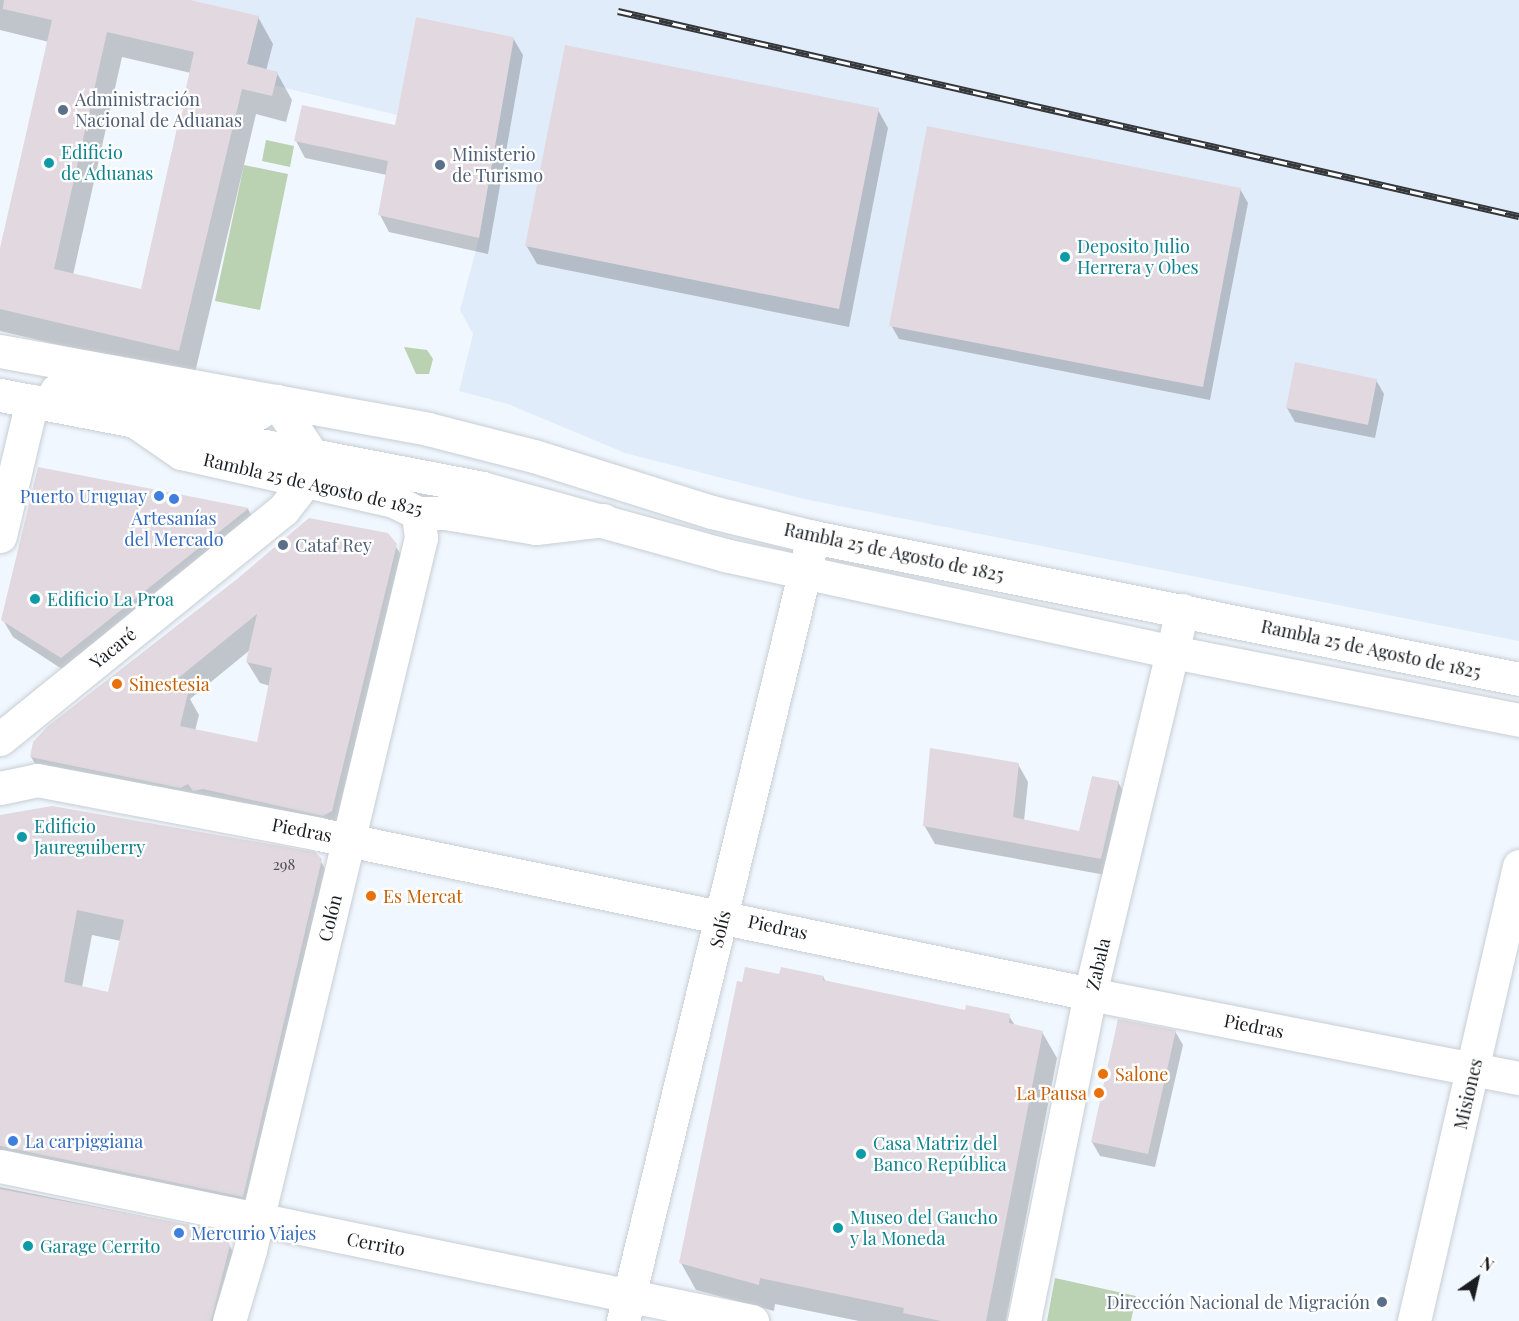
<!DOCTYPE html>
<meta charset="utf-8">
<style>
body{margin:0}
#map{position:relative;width:1519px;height:1321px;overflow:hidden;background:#f1f7fe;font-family:"Playfair Display",serif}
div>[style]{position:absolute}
.built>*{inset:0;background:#e0ecf9}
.green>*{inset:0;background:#bad1b2}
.shadow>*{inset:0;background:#0003}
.building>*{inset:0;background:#e1d9df}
.roads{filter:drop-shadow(0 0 2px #c7ced4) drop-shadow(0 0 2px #c7ced4)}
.minor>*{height:33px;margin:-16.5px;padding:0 16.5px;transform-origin:16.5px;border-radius:16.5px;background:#fff}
.major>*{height:33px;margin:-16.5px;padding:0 16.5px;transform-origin:16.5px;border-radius:16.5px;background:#fff}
.rail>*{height:7px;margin-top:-3.5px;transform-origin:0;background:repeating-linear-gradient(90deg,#fff 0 14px,#34373a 0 28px);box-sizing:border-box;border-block:2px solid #34373a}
.dots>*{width:16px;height:16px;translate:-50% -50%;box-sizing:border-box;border:3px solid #fff;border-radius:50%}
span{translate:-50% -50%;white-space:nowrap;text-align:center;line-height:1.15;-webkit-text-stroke:4.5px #fff;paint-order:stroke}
.number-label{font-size:15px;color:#4c4b4f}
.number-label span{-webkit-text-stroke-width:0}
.service-label{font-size:18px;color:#4e5e75}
.left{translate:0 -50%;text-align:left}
.right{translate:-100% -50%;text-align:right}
.culture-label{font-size:18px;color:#0d838f}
.street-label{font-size:18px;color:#1a1c1f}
.shop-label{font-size:18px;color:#366cbe}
.food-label{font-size:18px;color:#c56008}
.north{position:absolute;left:1447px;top:1249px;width:60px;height:60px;-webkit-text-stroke:4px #fff;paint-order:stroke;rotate:34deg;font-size:16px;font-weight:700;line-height:24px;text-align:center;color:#1a1c1f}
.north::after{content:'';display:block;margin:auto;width:21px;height:27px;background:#1a1c1f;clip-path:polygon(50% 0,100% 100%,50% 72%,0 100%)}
</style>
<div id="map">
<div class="built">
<i style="clip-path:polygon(191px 0,1519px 0,1519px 641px,804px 499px,625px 453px,508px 404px,459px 391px,473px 334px,460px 310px,479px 238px,514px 37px,416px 17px,397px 115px,244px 78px,258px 16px)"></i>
</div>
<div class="green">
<i style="clip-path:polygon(266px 140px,294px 146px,290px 167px,262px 161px)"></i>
<i style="clip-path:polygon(244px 165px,288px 174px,260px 310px,215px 301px)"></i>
<i style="clip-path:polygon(404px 347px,427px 350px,433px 359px,429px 374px,416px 374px)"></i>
<i style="clip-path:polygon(1055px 1278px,1136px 1296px,1131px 1321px,1047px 1321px)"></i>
</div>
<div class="shadow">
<i style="clip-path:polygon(evenodd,0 0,184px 0,258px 17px,273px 44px,266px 71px,277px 73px,292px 100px,286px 122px,256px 114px,194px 377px,0 331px,0 255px,49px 42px,0 30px,0 0,122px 57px,191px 73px,142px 291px,73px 275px,122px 57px)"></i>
<i style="clip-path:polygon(513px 38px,523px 55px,488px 254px,389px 232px,380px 215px,387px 175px,305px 158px,296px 141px,396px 127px)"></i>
<i style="clip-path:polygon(878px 110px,888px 128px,849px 327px,537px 264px,526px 245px)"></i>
<i style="clip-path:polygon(1240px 189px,1248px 203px,1210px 400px,899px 339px,891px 325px)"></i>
<i style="clip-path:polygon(1376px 380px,1384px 394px,1375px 438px,1295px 422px,1287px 408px)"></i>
<i style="clip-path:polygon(39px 469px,248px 509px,257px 526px,71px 675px,13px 637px,3px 620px)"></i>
<i style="clip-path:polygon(evenodd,388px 534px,408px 566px,344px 832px,44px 778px,31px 757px,35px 743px,388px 534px,250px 650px,247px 662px,260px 683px,270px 686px,258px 744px,195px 731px,199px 715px,190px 699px,250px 650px)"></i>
<i style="clip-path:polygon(1018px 764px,1028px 782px,1024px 821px,1080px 832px,1118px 782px,1129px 801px,1111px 876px,935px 844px,924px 825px)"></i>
<i style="clip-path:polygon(evenodd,0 816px,320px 860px,335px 886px,258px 1222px,0 1167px,0 816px,92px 935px,121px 941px,110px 993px,82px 987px,92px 935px)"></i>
<i style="clip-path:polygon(780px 976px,823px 977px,827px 983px,966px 1012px,1009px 1016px,1016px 1027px,1042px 1032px,1057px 1058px,1006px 1321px,859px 1321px,775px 1304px,774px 1311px,696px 1290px,681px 1263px)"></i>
<i style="clip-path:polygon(1175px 1031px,1183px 1045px,1155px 1167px,1100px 1156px,1092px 1142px)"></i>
<i style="clip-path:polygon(0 1187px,221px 1232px,237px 1258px,221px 1321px,0 1321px)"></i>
</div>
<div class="building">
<i style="clip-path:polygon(evenodd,4px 0,191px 0,259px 16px,247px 64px,278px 72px,272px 96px,242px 89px,179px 351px,0 309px,0 248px,52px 20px,3px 9px,4px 0,107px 32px,194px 52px,141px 289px,54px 269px,107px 32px)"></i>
<i style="clip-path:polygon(416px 17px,514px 37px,479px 238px,378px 215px,388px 161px,294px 141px,302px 105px,395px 125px)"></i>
<i style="clip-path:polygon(565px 45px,879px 108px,839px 309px,525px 246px)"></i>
<i style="clip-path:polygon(927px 126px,1241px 188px,1203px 387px,889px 326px)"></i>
<i style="clip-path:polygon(1295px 362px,1377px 379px,1368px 425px,1286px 408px)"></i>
<i style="clip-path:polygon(38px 467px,173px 493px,249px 508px,61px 658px,1px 620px)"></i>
<i style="clip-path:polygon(evenodd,309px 518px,388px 533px,397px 544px,332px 811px,323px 816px,203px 789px,193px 791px,188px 784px,180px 788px,30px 757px,33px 742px,48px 726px,237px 579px,309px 518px,257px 614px,246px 662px,272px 668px,257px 742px,180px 726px,188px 693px,166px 688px,257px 614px)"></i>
<i style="clip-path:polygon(930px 748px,1019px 763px,1013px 817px,1079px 831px,1092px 776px,1119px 781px,1101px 859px,923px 826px)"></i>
<i style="clip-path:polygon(evenodd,52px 806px,315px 852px,322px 859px,243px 1197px,0 1146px,0 815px,52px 806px,77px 910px,124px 920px,108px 992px,64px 982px,77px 910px)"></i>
<i style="clip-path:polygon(745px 967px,779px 974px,781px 967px,824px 976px,823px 980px,965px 1010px,966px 1005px,1010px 1014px,1009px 1023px,1043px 1031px,986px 1321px,941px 1321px,903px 1313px,904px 1308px,760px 1278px,759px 1285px,679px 1263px,737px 981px,742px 982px)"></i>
<i style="clip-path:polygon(1118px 1019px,1176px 1030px,1148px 1154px,1091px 1142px)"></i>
<i style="clip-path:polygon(0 1189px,222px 1231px,230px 1245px,211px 1321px,0 1321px)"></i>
</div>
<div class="roads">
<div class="minor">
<i style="left:56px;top:391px;width:179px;rotate:8.4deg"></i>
<i style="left:233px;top:417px;width:25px;rotate:-9deg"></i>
<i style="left:258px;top:413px;width:22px;rotate:-34deg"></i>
<i style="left:276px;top:401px;width:65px;rotate:56.3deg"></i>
<i style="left:136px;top:422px;width:55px;rotate:34.6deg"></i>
<i style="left:181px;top:453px;width:218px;rotate:12.7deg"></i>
<i style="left:394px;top:501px;width:27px;rotate:27deg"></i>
<i style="left:418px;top:513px;width:27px"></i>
<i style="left:445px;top:513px;width:92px;rotate:9.4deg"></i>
<i style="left:536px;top:528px;width:68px;rotate:-6.7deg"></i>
<i style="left:0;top:536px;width:139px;rotate:-76.7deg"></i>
<i style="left:0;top:739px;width:364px;rotate:-39deg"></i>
<i style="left:283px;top:510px;width:34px;rotate:-52deg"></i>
<i style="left:0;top:788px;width:38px;rotate:-12deg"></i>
<i style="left:37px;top:780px;width:287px;rotate:10.8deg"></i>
<i style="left:319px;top:834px;width:787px;rotate:11.72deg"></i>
<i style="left:1090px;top:994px;width:437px;rotate:11.1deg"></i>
<i style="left:0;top:1166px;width:768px;rotate:11.65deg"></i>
<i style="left:229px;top:1321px;width:74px;rotate:-73.5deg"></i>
<i style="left:250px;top:1250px;width:732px;rotate:-76.5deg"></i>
<i style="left:421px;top:538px;width:25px;rotate:-97deg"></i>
<i style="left:623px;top:1321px;width:807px;rotate:-76.38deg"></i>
<i style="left:1024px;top:1321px;width:334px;rotate:-78.6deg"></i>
<i style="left:1090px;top:994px;width:395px;rotate:-76.5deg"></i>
<i style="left:1414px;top:1321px;width:467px;rotate:-77deg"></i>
</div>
<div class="major">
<i style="left:0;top:351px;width:435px;rotate:10.3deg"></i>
<i style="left:428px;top:429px;width:109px;rotate:14.3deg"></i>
<i style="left:534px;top:456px;width:187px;rotate:17.5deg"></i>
<i style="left:712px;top:512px;width:104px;rotate:13.9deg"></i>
<i style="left:813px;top:537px;width:720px;rotate:11.37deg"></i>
<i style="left:0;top:395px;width:491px;rotate:10.9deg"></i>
<i style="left:482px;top:488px;width:252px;rotate:15.4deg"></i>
<i style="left:725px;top:555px;width:458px;rotate:12.2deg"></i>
<i style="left:1173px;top:652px;width:353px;rotate:11.1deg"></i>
</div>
</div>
<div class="rail">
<i style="left:618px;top:11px;width:924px;rotate:12.82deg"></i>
</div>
<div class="dots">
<i style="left:63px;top:110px;background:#5c6f8a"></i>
<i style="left:49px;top:163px;background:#0f9aa8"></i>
<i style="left:440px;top:165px;background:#5c6f8a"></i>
<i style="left:1065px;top:257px;background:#0f9aa8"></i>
<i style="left:159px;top:496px;background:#3f7fe0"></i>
<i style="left:174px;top:499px;background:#3f7fe0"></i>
<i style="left:283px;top:545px;background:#5c6f8a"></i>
<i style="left:35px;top:599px;background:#0f9aa8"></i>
<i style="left:117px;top:684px;background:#e8710a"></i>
<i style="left:22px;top:837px;background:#0f9aa8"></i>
<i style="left:371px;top:896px;background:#e8710a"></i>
<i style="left:1103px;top:1074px;background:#e8710a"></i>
<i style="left:1099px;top:1093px;background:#e8710a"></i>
<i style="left:13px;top:1141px;background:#3f7fe0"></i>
<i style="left:861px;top:1154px;background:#0f9aa8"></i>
<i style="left:838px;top:1228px;background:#0f9aa8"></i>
<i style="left:179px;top:1233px;background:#3f7fe0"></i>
<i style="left:28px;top:1246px;background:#0f9aa8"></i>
<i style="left:1382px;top:1302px;background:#5c6f8a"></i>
</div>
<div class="number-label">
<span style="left:284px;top:865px">298</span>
</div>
<div class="service-label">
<span class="left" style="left:75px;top:110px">Administración<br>Nacional de Aduanas</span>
<span class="left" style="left:452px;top:165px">Ministerio<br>de Turismo</span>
<span class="left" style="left:295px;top:545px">Cataf Rey</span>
<span class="right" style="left:1370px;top:1302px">Dirección Nacional de Migración</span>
</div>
<div class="culture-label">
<span class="left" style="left:61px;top:163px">Edificio<br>de Aduanas</span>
<span class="left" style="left:1077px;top:257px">Deposito Julio<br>Herrera y Obes</span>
<span class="left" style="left:47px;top:599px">Edificio La Proa</span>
<span class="left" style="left:34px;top:837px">Edificio<br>Jaureguiberry</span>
<span class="left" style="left:873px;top:1154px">Casa Matriz del<br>Banco República</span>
<span class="left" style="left:850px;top:1228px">Museo del Gaucho<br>y la Moneda</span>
<span class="left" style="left:40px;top:1246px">Garage Cerrito</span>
</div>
<div class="street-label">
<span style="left:313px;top:484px;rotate:13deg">Rambla 25 de Agosto de 1825</span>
<span style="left:894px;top:552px;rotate:12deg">Rambla 25 de Agosto de 1825</span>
<span style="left:113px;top:648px;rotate:-39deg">Yacaré</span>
<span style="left:1371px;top:649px;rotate:12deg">Rambla 25 de Agosto de 1825</span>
<span style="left:302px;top:830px;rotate:11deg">Piedras</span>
<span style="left:330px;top:918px;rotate:-76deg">Colón</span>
<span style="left:778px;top:927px;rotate:12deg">Piedras</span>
<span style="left:720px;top:929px;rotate:-76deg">Solís</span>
<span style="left:1098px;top:964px;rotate:-77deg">Zabala</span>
<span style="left:1254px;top:1026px;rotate:11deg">Piedras</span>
<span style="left:1468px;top:1094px;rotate:-77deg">Misiones</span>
<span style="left:376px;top:1244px;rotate:11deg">Cerrito</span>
</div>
<div class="shop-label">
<span class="right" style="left:147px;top:496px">Puerto Uruguay</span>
<span style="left:174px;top:529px">Artesanías<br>del Mercado</span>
<span class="left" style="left:25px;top:1141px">La carpiggiana</span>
<span class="left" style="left:191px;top:1233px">Mercurio Viajes</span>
</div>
<div class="food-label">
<span class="left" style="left:129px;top:684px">Sinestesia</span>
<span class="left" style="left:383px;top:896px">Es Mercat</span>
<span class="left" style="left:1115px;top:1074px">Salone</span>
<span class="right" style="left:1087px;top:1093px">La Pausa</span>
</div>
<div class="north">N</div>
</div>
